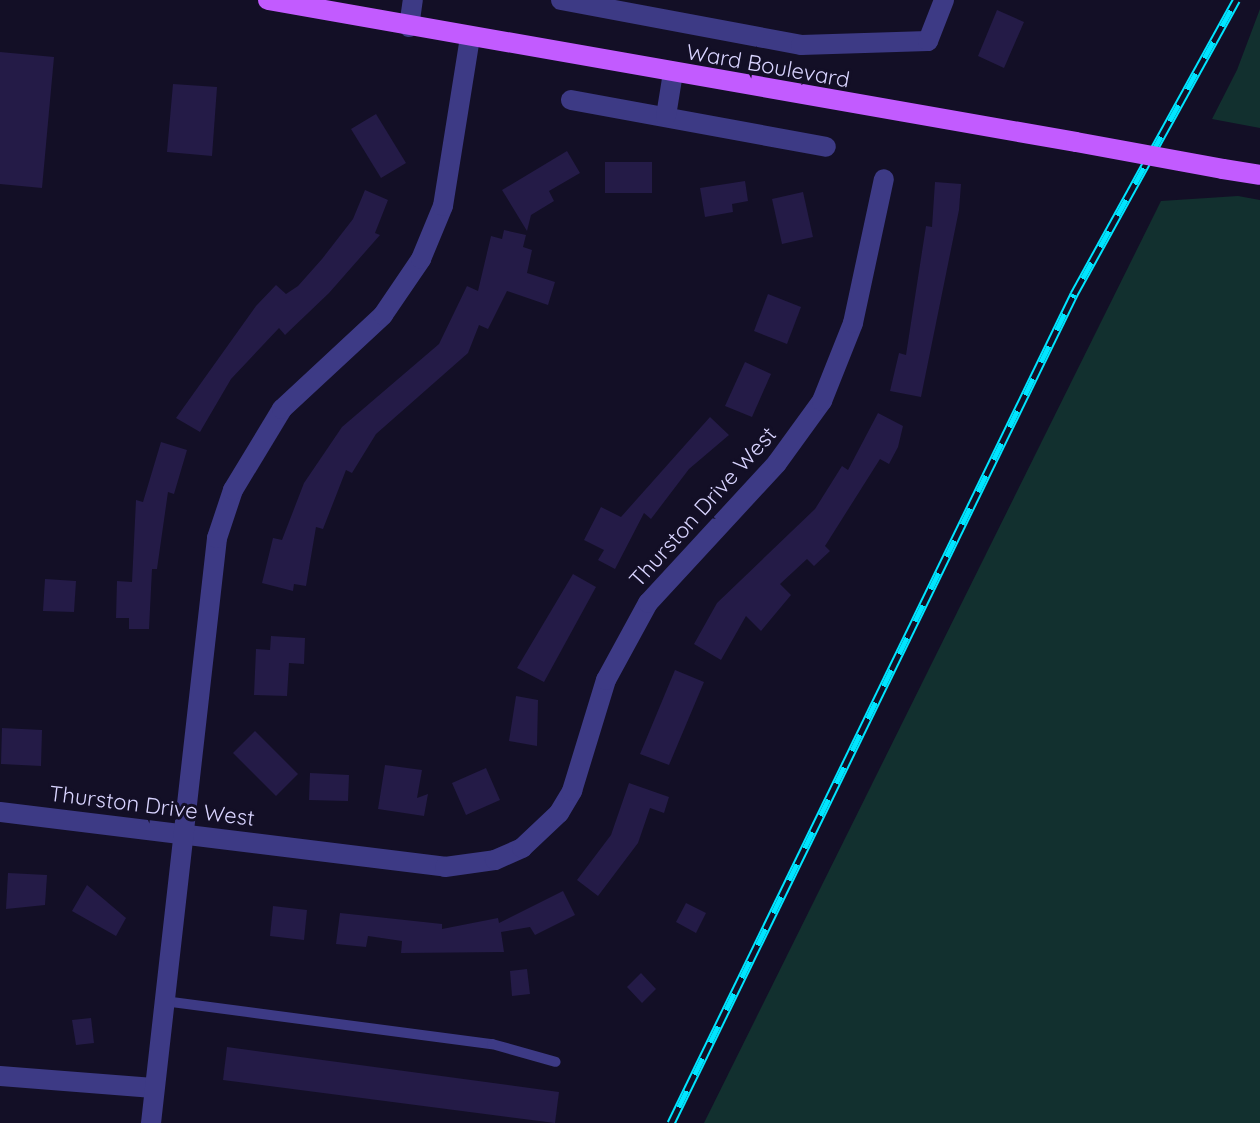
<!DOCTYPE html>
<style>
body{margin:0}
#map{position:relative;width:1260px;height:1123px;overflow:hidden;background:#130f26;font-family:Quicksand,sans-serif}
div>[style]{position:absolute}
.green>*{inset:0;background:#12302f}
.building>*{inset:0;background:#241b47}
.service>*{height:10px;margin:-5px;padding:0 5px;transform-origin:5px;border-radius:5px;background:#3d3a85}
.minor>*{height:20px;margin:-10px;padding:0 10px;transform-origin:10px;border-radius:10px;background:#3d3a85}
.primary>*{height:20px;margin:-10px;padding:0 10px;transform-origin:10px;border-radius:10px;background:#c25bff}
.rail>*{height:9px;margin-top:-4.5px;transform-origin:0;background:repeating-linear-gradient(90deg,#130f26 0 18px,#00e5ff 0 36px);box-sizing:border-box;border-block:2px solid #00e5ff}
.primary-bridge>*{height:20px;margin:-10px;padding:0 10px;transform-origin:10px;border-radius:10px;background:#c25bff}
span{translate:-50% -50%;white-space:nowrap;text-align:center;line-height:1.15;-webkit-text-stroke:6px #130f26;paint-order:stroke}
.street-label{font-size:22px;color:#d9d4ff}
</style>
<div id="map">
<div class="green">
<i style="clip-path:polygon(1260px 9px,1260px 128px,1212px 119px,1237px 70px)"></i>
<i style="clip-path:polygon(1238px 196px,1260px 200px,1260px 1123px,704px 1123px,1161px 201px)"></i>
</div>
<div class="building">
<i style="clip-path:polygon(997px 10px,1024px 22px,1004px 68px,978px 56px)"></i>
<i style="clip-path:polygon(0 52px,54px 57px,42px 188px,0 184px)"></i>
<i style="clip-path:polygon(173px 84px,217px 87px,212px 156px,167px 152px)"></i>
<i style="clip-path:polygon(376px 114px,406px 163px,381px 178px,351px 129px)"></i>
<i style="clip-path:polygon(567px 151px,580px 173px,549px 191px,554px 201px,531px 215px,527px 231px,502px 190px)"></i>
<i style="clip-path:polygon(605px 162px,652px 162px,652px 193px,605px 193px)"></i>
<i style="clip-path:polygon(745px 181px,748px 201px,732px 204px,733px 212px,705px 217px,700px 188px)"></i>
<i style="clip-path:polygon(935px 182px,961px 184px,959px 210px,921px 397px,890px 391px,899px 353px,906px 355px,926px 226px,932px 227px)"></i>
<i style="clip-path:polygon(365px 190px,388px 200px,375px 233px,380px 235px,329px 293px,285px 335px,279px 328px,231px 379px,200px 432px,176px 418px,256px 306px,276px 285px,286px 294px,298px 286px,322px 259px,353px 219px)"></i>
<i style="clip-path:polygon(803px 192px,813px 237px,782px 244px,772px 199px)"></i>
<i style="clip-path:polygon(504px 230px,526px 235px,523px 247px,532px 250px,527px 273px,555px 282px,548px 305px,507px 291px,488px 329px,479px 325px,468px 353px,376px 434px,352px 473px,346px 470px,323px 529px,316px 527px,306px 586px,294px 584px,293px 591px,262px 583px,273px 538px,282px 540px,304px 483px,342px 427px,439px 344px,467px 286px,478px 291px,491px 236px,502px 239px)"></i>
<i style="clip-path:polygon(768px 294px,801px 307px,787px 344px,754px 331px)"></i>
<i style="clip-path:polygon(745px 362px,771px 374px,752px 417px,725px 406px)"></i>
<i style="clip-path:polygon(878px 413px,903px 426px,898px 447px,889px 464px,880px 459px,825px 546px,830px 551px,814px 566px,807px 559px,780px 584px,791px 595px,761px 631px,746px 616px,721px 660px,694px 644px,717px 603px,815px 509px,842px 466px,848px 470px)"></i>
<i style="clip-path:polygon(710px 417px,729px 435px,689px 469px,651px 519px,644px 513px,615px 569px,598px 560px,604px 550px,584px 540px,601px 507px,621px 517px)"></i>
<i style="clip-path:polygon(161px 442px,187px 450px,174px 494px,168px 492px,157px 569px,152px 569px,149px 629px,129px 629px,129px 618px,116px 618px,117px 581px,132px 582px,136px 500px,143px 502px)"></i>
<i style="clip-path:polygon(573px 574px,596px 587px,544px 682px,517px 668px)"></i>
<i style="clip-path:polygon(45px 579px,76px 581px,74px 612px,43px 611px)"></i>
<i style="clip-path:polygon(271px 636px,305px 638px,304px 664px,289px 663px,287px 696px,254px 695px,256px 649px,270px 650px)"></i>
<i style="clip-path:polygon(675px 670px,704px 682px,669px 765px,640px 754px)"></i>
<i style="clip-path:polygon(516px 696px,538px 700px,537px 746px,509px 741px)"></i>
<i style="clip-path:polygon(2px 728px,42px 730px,41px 766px,1px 764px)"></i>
<i style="clip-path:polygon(255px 731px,298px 774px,276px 796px,233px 753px)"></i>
<i style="clip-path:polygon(385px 765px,422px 770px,417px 798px,428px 794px,424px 816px,378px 809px)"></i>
<i style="clip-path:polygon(486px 768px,500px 800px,466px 815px,452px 783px)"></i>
<i style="clip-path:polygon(310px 773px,349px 775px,348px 801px,309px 800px)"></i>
<i style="clip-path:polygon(629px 783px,669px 797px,664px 813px,650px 808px,638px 843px,598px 896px,577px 880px,611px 835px)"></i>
<i style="clip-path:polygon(8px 873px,47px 875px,45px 905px,6px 909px)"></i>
<i style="clip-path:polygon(87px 885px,126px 918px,116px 936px,72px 911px)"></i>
<i style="clip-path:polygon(563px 891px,575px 915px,535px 935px,530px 927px,501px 932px,504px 952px,401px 953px,402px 941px,368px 936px,366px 947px,336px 944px,340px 913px,442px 924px,442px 929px,498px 918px,499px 923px)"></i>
<i style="clip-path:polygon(686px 903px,706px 913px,696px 933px,676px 922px)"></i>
<i style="clip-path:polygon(273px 906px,307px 910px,304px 940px,270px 936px)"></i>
<i style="clip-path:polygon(527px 969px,530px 994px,512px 996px,510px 971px)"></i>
<i style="clip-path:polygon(641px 973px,656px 989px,642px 1003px,627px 987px)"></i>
<i style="clip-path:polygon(91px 1018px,94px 1043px,76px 1045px,72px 1020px)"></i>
<i style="clip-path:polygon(227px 1047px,559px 1092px,555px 1123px,223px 1080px)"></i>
</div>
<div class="service">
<i style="left:164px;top:1001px;width:331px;rotate:7.5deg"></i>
<i style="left:492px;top:1044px;width:66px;rotate:15.7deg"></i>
</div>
<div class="minor">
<i style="left:561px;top:0;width:244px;rotate:10.6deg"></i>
<i style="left:801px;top:45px;width:127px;rotate:-1.8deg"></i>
<i style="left:928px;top:41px;width:44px;rotate:-68.7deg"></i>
<i style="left:409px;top:27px;width:27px;rotate:-82deg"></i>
<i style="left:571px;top:100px;width:259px;rotate:10.4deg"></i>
<i style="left:666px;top:116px;width:44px;rotate:-80.8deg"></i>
<i style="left:0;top:812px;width:448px;rotate:7deg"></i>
<i style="left:445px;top:867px;width:50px;rotate:-8deg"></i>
<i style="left:495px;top:860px;width:30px;rotate:-24deg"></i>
<i style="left:522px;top:848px;width:51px;rotate:-43.4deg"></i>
<i style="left:559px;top:813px;width:26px;rotate:-59deg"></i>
<i style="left:572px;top:791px;width:116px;rotate:-73deg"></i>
<i style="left:606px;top:680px;width:88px;rotate:-61.4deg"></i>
<i style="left:648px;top:603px;width:190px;rotate:-47.3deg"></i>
<i style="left:777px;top:463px;width:77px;rotate:-54deg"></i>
<i style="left:822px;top:401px;width:84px;rotate:-68.3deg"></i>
<i style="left:853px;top:323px;width:147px;rotate:-77.9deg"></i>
<i style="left:0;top:1076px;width:154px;rotate:4.5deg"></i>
<i style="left:151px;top:1123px;width:589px;rotate:-83.56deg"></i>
<i style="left:217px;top:538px;width:51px;rotate:-71.6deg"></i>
<i style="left:233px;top:490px;width:95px;rotate:-58.8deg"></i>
<i style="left:282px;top:409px;width:138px;rotate:-42.9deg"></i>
<i style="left:383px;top:315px;width:68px;rotate:-55.8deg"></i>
<i style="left:421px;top:259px;width:57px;rotate:-67.5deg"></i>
<i style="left:443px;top:206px;width:171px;rotate:-80.9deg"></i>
</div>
<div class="primary">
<i style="left:268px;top:0;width:820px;rotate:9.97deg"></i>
<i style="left:1223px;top:169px;width:37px;rotate:9deg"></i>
</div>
<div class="rail">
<i style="left:671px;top:1123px;width:922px;rotate:-64.07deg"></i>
<i style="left:1074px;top:294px;width:336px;rotate:-61.1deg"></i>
</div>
<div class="primary-bridge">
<i style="left:1076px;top:142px;width:149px;rotate:10.4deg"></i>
</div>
<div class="street-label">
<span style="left:768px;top:66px;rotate:10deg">Ward Boulevard</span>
<span style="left:703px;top:507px;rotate:-48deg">Thurston Drive West</span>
<span style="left:152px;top:806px;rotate:7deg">Thurston Drive West</span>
</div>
</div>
